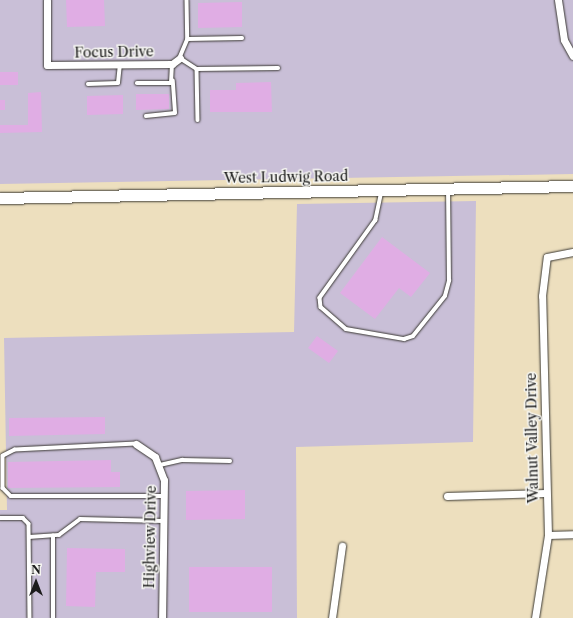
<!DOCTYPE html>
<style>
body{margin:0}
#map{position:relative;width:573px;height:618px;overflow:hidden;background:#eddfbe;font-family:"Libre Caslon Text",serif}
div>[style]{position:absolute}
.industrial>*{inset:0;background:#c9bfd7}
.building>*{inset:0;background:#e0ade4}
.roads{filter:drop-shadow(0 0 1px #3b3934) drop-shadow(0 0 1px #3b3934)}
.service>*{height:3.5px;margin:-1.75px;padding:0 1.75px;transform-origin:1.75px;border-radius:1.75px;background:#fff}
.minor>*{height:7px;margin:-3.5px;padding:0 3.5px;transform-origin:3.5px;border-radius:3.5px;background:#fff}
.secondary>*{height:11px;margin:-5.5px;padding:0 5.5px;transform-origin:5.5px;border-radius:5.5px;background:#fff}
span{translate:-50% -50%;white-space:nowrap;text-align:center;line-height:1.15;-webkit-text-stroke:3px #f6f6f2;paint-order:stroke}
.street-label{font-size:14px;color:#1c1c1c}
.north{position:absolute;left:16px;top:562px;width:40px;height:40px;-webkit-text-stroke:3px #f6f6f2;paint-order:stroke;rotate:0deg;font-size:11px;font-weight:700;line-height:16px;text-align:center;color:#1c1c1c}
.north::after{content:'';display:block;margin:auto;width:14px;height:18px;background:#1c1c1c;clip-path:polygon(50% 0,100% 100%,50% 72%,0 100%)}
</style>
<div id="map">
<div class="industrial">
<i style="clip-path:polygon(0 0,573px 0,573px 174px,0 184px)"></i>
<i style="clip-path:polygon(476px 201px,473px 442px,296px 447px,297px 618px,0 618px,0 510px,7px 510px,4px 338px,294px 332px,297px 204px)"></i>
</div>
<div class="building">
<i style="clip-path:polygon(66px 0,104px 0,105px 26px,67px 27px)"></i>
<i style="clip-path:polygon(242px 2px,242px 27px,198px 28px,198px 3px)"></i>
<i style="clip-path:polygon(0 72px,18px 72px,18px 85px,0 85px)"></i>
<i style="clip-path:polygon(271px 82px,272px 112px,210px 112px,210px 90px,236px 90px,236px 83px)"></i>
<i style="clip-path:polygon(41px 92px,42px 132px,0 133px,0 125px,28px 125px,28px 93px)"></i>
<i style="clip-path:polygon(136px 94px,169px 94px,169px 109px,136px 110px)"></i>
<i style="clip-path:polygon(123px 95px,123px 114px,87px 115px,87px 96px)"></i>
<i style="clip-path:polygon(0 100px,5px 100px,5px 110px,0 110px)"></i>
<i style="clip-path:polygon(382px 237px,430px 273px,411px 297px,399px 288px,375px 319px,340px 293px)"></i>
<i style="clip-path:polygon(317px 336px,338px 351px,329px 363px,308px 348px)"></i>
<i style="clip-path:polygon(105px 417px,105px 434px,9px 436px,9px 418px)"></i>
<i style="clip-path:polygon(111px 460px,111px 472px,120px 472px,120px 487px,8px 488px,8px 462px)"></i>
<i style="clip-path:polygon(245px 490px,245px 519px,186px 520px,186px 491px)"></i>
<i style="clip-path:polygon(67px 548px,125px 549px,125px 572px,96px 572px,95px 607px,66px 606px)"></i>
<i style="clip-path:polygon(189px 567px,272px 567px,272px 612px,189px 612px)"></i>
</div>
<div class="roads">
<div class="service">
<i style="left:187px;top:0;width:39px;rotate:89deg"></i>
<i style="left:188px;top:39px;width:21px;rotate:113deg"></i>
<i style="left:180px;top:58px;width:20px;rotate:33deg"></i>
<i style="left:197px;top:69px;width:81px;rotate:-0.7deg"></i>
<i style="left:188px;top:39px;width:54px;rotate:-1.1deg"></i>
<i style="left:197px;top:69px;width:51px;rotate:88.9deg"></i>
<i style="left:137px;top:83px;width:34px"></i>
<i style="left:171px;top:83px;width:19px;rotate:-87deg"></i>
<i style="left:88px;top:84px;width:30px;rotate:-2deg"></i>
<i style="left:118px;top:83px;width:18px;rotate:-84deg"></i>
<i style="left:146px;top:116px;width:29px;rotate:-6deg"></i>
<i style="left:175px;top:113px;width:32px;rotate:-94deg"></i>
<i style="left:382px;top:191px;width:30px;rotate:102deg"></i>
<i style="left:376px;top:220px;width:96px;rotate:125.7deg"></i>
<i style="left:320px;top:298px;width:9px;rotate:84deg"></i>
<i style="left:321px;top:307px;width:33px;rotate:41deg"></i>
<i style="left:346px;top:329px;width:59px;rotate:9.8deg"></i>
<i style="left:404px;top:339px;width:9px;rotate:-18deg"></i>
<i style="left:413px;top:336px;width:51px;rotate:-51.3deg"></i>
<i style="left:445px;top:296px;width:16px;rotate:-75deg"></i>
<i style="left:449px;top:281px;width:90px;rotate:-90.6deg"></i>
<i style="left:136px;top:444px;width:121px;rotate:177.2deg"></i>
<i style="left:15px;top:450px;width:13px;rotate:153deg"></i>
<i style="left:3px;top:456px;width:32px;rotate:90deg"></i>
<i style="left:3px;top:488px;width:11px;rotate:45deg"></i>
<i style="left:11px;top:496px;width:152px"></i>
<i style="left:160px;top:465px;width:23px;rotate:-13deg"></i>
<i style="left:182px;top:460px;width:48px;rotate:1.2deg"></i>
<i style="left:0;top:518px;width:23px"></i>
<i style="left:23px;top:518px;width:8px;rotate:45deg"></i>
<i style="left:29px;top:524px;width:94px;rotate:89.4deg"></i>
<i style="left:29px;top:537px;width:30px;rotate:-4deg"></i>
<i style="left:59px;top:535px;width:26px;rotate:-37deg"></i>
<i style="left:80px;top:519px;width:83px;rotate:1.4deg"></i>
<i style="left:53px;top:618px;width:82px;rotate:-90deg"></i>
</div>
<div class="minor">
<i style="left:47px;top:0;width:65px;rotate:90deg"></i>
<i style="left:47px;top:65px;width:125px;rotate:-0.5deg"></i>
<i style="left:172px;top:64px;width:10px;rotate:-37deg"></i>
<i style="left:558px;top:0;width:40px;rotate:81.5deg"></i>
<i style="left:564px;top:40px;width:18px;rotate:61deg"></i>
<i style="left:136px;top:444px;width:23px;rotate:34deg"></i>
<i style="left:155px;top:457px;width:25px;rotate:69deg"></i>
<i style="left:164px;top:480px;width:138px;rotate:90.8deg"></i>
<i style="left:447px;top:496px;width:98px;rotate:-1.8deg"></i>
<i style="left:548px;top:535px;width:25px;rotate:-2deg"></i>
<i style="left:332px;top:618px;width:73px;rotate:-82.1deg"></i>
<i style="left:535px;top:618px;width:84px;rotate:-81.1deg"></i>
<i style="left:548px;top:535px;width:239px;rotate:-91.4deg"></i>
<i style="left:542px;top:296px;width:39px;rotate:-83deg"></i>
<i style="left:547px;top:257px;width:26px;rotate:-11deg"></i>
</div>
<div class="secondary">
<i style="left:0;top:198px;width:573px;rotate:-1.2deg"></i>
</div>
</div>
<div class="street-label">
<span style="left:114px;top:52px;rotate:-1deg">Focus Drive</span>
<span style="left:286px;top:177px;rotate:-1deg">West Ludwig Road</span>
<span style="left:532px;top:438px;rotate:-91deg">Walnut Valley Drive</span>
<span style="left:150px;top:537px;rotate:-89deg">Highview Drive</span>
</div>
<div class="north">N</div>
</div>
